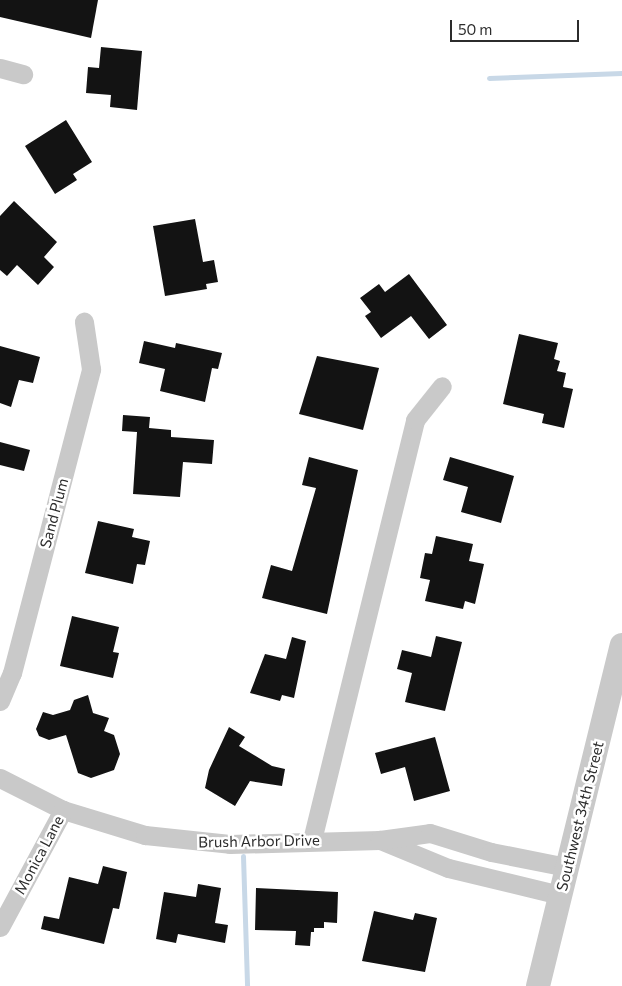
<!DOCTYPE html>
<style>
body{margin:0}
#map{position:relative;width:622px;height:986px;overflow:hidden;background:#fff;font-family:Commissioner,sans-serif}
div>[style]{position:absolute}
.stream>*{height:5px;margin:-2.5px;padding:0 2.5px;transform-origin:2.5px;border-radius:2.5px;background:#c8d8e7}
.building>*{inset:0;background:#131313}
.minor>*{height:19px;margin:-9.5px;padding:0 9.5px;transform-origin:9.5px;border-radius:9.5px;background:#c9c9c9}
.tertiary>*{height:24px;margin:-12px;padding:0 12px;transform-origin:12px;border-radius:12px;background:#c9c9c9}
span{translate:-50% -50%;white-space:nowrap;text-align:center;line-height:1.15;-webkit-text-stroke:5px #fff;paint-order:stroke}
.street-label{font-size:15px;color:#2c2c2c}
.scale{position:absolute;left:450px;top:20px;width:129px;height:22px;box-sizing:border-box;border:2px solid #2c2c2c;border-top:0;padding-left:6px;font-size:15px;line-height:18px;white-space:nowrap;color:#2c2c2c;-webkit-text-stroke:4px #fff;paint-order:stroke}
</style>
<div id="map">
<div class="stream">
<i style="left:489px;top:78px;width:133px;rotate:-2.2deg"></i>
<i style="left:243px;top:856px;width:130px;rotate:88.2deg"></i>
</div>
<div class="building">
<i style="clip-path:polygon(0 0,98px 0,91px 38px,0 17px)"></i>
<i style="clip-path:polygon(101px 47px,142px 51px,137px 110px,110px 107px,111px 95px,86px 93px,88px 67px,99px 68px)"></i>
<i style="clip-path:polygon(66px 120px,92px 162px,73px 174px,77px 180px,55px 194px,25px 146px)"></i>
<i style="clip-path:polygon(14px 201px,57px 242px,44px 257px,54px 267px,38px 285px,17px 265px,7px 276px,0 270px,0 216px)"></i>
<i style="clip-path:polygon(195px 219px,203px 262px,214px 260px,218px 282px,206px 284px,207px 289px,165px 296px,153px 226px)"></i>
<i style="clip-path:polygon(409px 274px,447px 325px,429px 339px,411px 316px,381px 338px,365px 316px,371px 312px,360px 298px,379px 284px,385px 292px)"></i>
<i style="clip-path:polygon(519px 334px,558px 343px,554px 359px,560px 361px,557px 371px,566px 373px,563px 387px,573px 389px,564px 428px,542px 423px,544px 414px,503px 404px)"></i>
<i style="clip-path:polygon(144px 341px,175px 348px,176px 343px,222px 353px,218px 369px,212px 368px,205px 402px,160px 391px,165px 369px,139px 363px)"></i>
<i style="clip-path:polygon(0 346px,40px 357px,33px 383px,19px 380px,11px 407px,0 403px)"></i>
<i style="clip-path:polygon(317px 356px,379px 368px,363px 430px,299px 414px)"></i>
<i style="clip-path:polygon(123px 415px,150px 417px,149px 428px,171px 430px,171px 437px,214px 440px,212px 464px,183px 462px,180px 497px,133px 494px,137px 432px,122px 431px)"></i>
<i style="clip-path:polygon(0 442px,30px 450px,24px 471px,0 465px)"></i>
<i style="clip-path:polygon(309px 457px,358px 470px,327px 614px,262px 598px,271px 565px,292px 571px,316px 488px,302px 485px)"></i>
<i style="clip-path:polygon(450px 457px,514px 476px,501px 523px,461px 512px,468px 487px,443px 480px)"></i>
<i style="clip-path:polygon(98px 521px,134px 529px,132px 537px,150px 541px,145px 565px,137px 564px,133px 584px,85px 573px)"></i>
<i style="clip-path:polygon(436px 536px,473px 544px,469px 561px,484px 564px,475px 604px,465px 601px,463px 609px,425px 601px,430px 580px,420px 578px,425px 553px,432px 554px)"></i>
<i style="clip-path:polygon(72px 616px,119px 627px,113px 652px,119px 653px,113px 678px,60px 666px)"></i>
<i style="clip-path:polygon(436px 636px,462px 642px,445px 711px,405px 702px,412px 673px,397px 669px,402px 650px,431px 657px)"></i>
<i style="clip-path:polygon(292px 637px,306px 641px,294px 698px,282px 695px,280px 701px,250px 693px,265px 654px,286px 659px)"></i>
<i style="clip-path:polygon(88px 695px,93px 713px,109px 718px,104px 731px,114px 735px,120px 754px,114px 770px,91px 778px,78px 773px,66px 735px,49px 740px,39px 736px,36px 729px,43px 712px,53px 715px,70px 710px,74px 700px)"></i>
<i style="clip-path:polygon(229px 727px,245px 737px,239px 746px,272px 766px,285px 769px,282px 786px,250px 781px,235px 806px,205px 788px,209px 770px)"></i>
<i style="clip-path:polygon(435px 737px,450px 791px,414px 801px,405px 767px,381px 774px,375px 753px)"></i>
<i style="clip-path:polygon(103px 866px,127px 872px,119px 909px,113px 908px,104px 944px,41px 929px,44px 916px,59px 919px,69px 877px,98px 884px)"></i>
<i style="clip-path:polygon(198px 884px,221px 888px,215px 923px,228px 925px,225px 943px,178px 934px,176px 943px,156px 939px,164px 892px,196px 897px)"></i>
<i style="clip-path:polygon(256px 888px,338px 892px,337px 923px,324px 922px,324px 928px,314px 928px,314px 932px,311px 932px,310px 946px,295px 945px,296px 931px,255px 930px)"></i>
<i style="clip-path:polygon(374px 911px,413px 920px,415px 913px,437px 918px,425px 972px,362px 961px)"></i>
</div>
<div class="minor">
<i style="left:0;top:68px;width:24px;rotate:15deg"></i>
<i style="left:0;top:701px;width:30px;rotate:-67deg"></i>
<i style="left:12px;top:673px;width:314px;rotate:-75.4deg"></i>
<i style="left:91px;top:369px;width:48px;rotate:-98.5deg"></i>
<i style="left:0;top:778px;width:71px;rotate:26.9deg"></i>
<i style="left:63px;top:810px;width:86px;rotate:17deg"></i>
<i style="left:145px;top:835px;width:85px;rotate:6deg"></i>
<i style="left:230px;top:844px;width:150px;rotate:-1.5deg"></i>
<i style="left:312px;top:840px;width:432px;rotate:-76.2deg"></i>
<i style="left:415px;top:420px;width:43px;rotate:-51.5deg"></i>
<i style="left:560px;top:895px;width:115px;rotate:-166.4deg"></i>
<i style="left:448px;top:868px;width:74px;rotate:-157.6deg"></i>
<i style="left:380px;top:840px;width:50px;rotate:-8deg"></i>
<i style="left:430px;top:833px;width:64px;rotate:17.3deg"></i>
<i style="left:491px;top:852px;width:77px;rotate:11.2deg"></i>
<i style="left:0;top:927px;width:133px;rotate:-61.7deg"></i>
</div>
<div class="tertiary">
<i style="left:538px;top:986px;width:351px;rotate:-76.2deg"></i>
</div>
<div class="street-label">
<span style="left:54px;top:513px;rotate:-75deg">Sand Plum</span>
<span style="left:580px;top:816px;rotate:-76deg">Southwest 34th Street</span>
<span style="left:259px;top:841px;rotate:-1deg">Brush Arbor Drive</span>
<span style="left:39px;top:855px;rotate:-62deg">Monica Lane</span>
</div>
<div class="scale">50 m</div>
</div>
